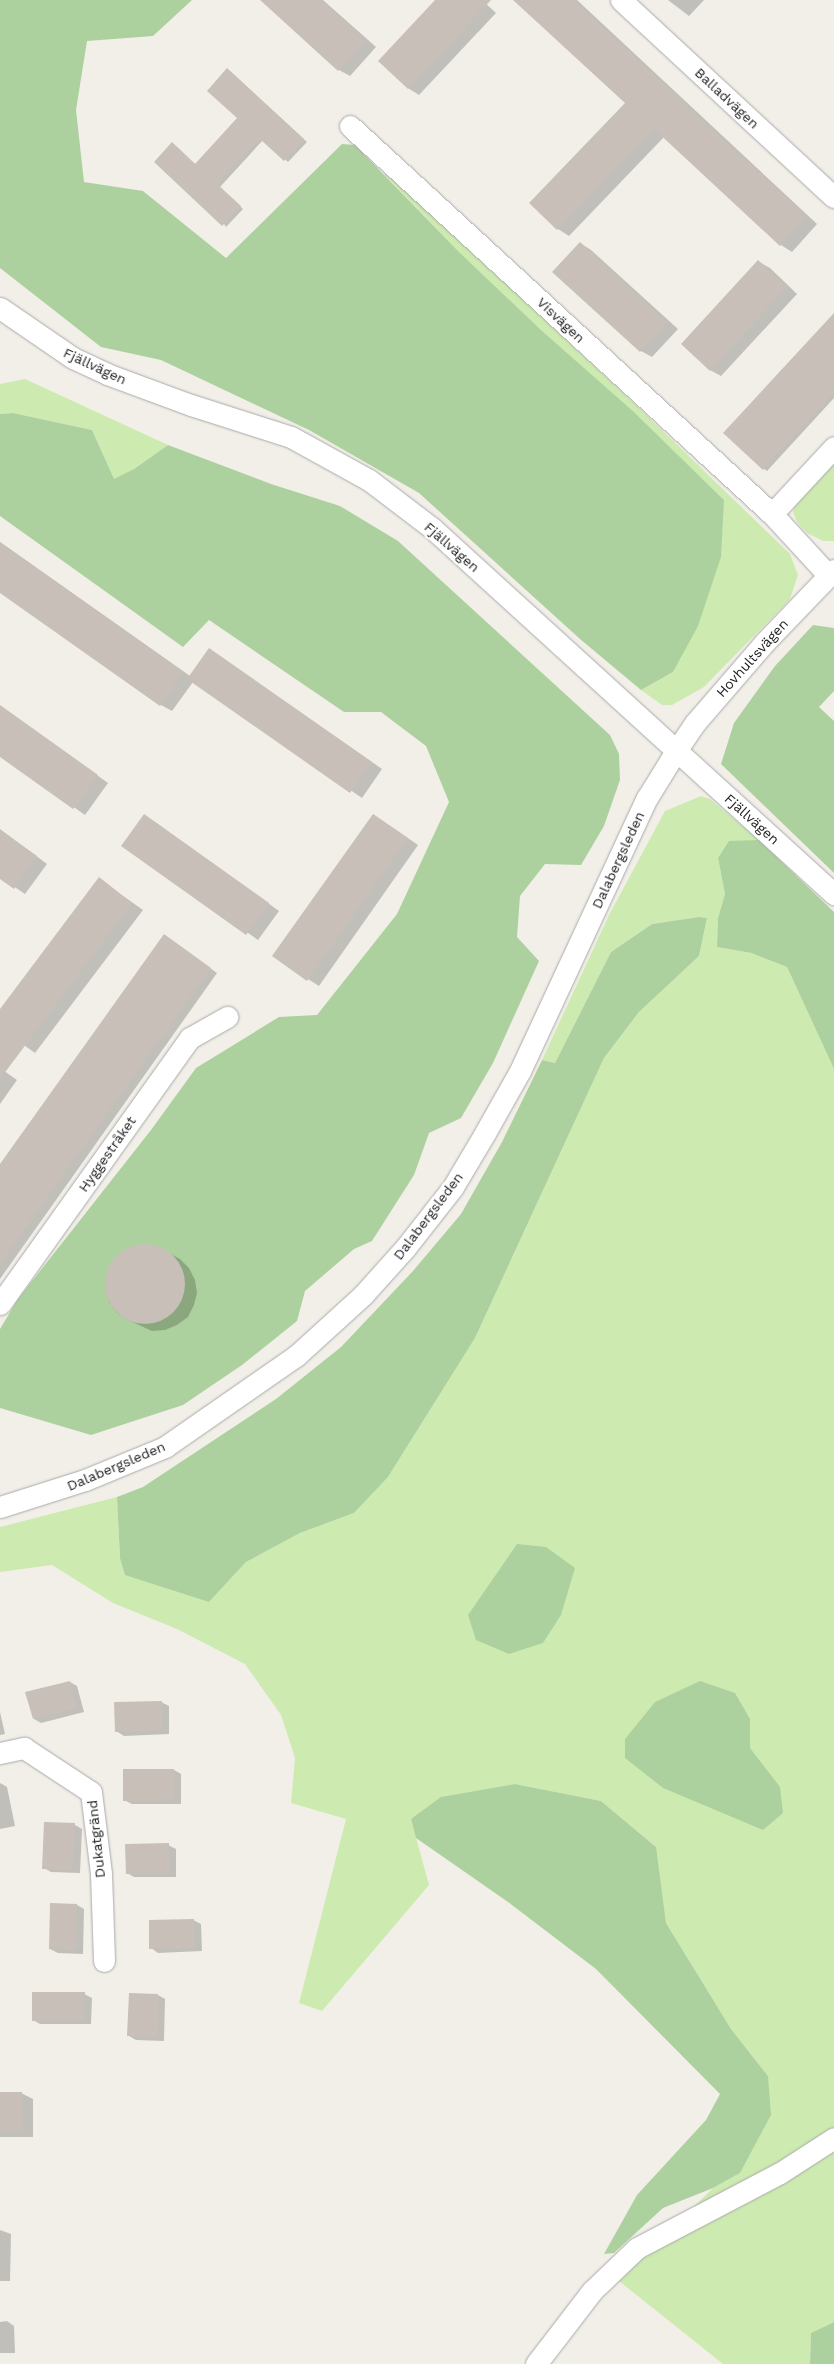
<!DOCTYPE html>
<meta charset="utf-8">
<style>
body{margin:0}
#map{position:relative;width:834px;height:2364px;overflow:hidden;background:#f2efe9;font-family:"Work Sans",sans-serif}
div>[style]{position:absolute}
.grass>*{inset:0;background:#cdebb0}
.forest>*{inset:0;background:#add19e}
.shadow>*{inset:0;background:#0003}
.building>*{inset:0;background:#c7bfb8}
.round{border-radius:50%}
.roads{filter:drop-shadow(0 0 1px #a9a9a9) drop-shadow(0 0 1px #a9a9a9)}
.minor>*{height:21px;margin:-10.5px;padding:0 10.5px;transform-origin:10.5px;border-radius:10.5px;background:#fff}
span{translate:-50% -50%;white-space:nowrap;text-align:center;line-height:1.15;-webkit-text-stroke:5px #fff;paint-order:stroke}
.street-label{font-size:14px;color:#222}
</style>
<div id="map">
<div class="grass">
<i style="clip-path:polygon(384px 174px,390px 175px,638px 407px,790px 554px,798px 575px,790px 599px,704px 687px,672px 705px,662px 705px,641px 690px,673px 672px,721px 523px,724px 500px,634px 412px,540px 329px,458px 251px)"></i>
<i style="clip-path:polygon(25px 379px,168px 445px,134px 469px,114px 480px,92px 430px,13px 413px,0 414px,0 384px)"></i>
<i style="clip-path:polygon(834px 458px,834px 541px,823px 541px,807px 533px,797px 522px,793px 512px,797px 498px)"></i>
<i style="clip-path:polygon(701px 796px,710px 799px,759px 840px,718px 858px,725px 894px,718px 918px,717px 947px,751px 953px,787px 967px,834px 1069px,834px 2322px,811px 2333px,810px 2364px,723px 2364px,619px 2281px,713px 2188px,740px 2173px,768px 2076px,731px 2029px,666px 1923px,655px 1846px,601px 1801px,515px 1784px,411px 1819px,429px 1885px,322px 2011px,299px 2003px,346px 1819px,291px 1803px,295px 1758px,281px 1715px,245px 1664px,177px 1629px,113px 1603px,52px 1565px,0 1572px,0 1527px,117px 1497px,120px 1558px,209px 1602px,246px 1562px,300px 1533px,354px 1513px,388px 1477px,475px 1338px,604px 1058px,639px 1012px,699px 956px,707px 918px,699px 917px,652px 924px,611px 952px,555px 1063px,542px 1060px,609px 915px,665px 811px)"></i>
</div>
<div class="forest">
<i style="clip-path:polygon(0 0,192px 0,153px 36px,87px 41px,76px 110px,84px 182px,143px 191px,226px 258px,342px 144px,355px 145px,458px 251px,540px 329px,634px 412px,724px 500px,721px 557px,698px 626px,673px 672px,641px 690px,580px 639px,419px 493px,309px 430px,161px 360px,101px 347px,0 268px)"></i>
<i style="clip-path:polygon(13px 413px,92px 430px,114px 479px,134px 469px,168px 445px,271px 484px,340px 506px,398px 541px,610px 735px,619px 754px,620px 780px,604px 826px,581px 865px,545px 864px,520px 896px,517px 937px,539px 961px,493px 1063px,461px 1118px,429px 1133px,414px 1175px,372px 1241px,354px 1249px,305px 1291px,297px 1321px,242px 1365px,183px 1405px,91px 1435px,0 1408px,0 1329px,18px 1299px,151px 1130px,196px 1068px,279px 1017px,317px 1015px,397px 914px,449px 802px,426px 746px,381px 712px,344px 712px,209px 620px,183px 647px,0 516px,0 414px)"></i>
<i style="clip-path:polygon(813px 625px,834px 628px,834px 691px,819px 707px,834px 721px,834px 873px,721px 764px,734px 723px,775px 666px)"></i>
<i style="clip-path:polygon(759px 840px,834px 912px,834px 1069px,787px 967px,751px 953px,717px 947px,718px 918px,725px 894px,718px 858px,729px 841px)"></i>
<i style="clip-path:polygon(699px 917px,707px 918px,699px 956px,639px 1012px,604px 1058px,475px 1338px,388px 1477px,354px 1513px,300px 1533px,246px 1562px,209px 1602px,125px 1575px,120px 1558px,117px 1497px,143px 1487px,276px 1399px,341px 1347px,413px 1271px,461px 1214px,502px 1142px,542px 1060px,555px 1063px,611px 952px,652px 924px)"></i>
<i style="clip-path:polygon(517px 1544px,546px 1547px,575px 1568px,561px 1615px,543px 1643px,509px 1654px,476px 1640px,468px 1615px)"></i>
<i style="clip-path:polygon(700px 1681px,735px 1693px,750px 1719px,750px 1748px,780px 1787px,783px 1813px,763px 1830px,663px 1788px,625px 1758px,625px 1739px,655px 1702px)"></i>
<i style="clip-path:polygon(515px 1784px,601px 1801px,656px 1847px,666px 1923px,731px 2029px,768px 2076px,771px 2115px,740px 2173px,713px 2188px,663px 2208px,614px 2253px,604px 2254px,637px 2195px,706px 2120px,720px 2094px,596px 1969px,508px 1902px,416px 1838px,411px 1819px,441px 1797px)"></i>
<i style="clip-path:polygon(834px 2322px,834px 2364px,810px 2364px,811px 2333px)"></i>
</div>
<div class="shadow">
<i style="clip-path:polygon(262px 0,323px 0,376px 47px,350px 76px,339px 70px)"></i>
<i style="clip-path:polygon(437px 0,482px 0,496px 13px,419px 95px,408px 88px)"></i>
<i style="clip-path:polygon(515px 0,577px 0,817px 224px,792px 252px,781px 245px,664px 137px,569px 236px,558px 229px,531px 203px,626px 103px)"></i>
<i style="clip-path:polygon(668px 0,704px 0,689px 16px)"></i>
<i style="clip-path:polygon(231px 72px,307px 142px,288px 162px,263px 140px,220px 187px,243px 209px,226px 227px,176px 146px,196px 165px,239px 118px)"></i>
<i style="clip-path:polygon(580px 243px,591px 250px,678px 329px,652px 357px,641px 351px)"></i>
<i style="clip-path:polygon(759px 262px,770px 268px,797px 294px,721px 376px,710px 370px)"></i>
<i style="clip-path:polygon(834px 315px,834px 398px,767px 471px,764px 469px)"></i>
<i style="clip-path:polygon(0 542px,190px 676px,209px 649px,382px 769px,362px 798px,193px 682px,172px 711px,161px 705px,0 592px)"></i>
<i style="clip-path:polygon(0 706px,108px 783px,85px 815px,0 755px)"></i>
<i style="clip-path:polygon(374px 815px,418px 845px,319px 986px,308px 979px)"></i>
<i style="clip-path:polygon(155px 822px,279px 911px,258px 940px,123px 845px)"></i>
<i style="clip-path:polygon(0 829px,47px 864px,25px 894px,0 877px)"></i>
<i style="clip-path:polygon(99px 879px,143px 910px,35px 1053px,0 1028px,0 1011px)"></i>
<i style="clip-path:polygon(171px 940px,217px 973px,0 1279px,0 1167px)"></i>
<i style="clip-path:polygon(0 1068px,17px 1080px,0 1104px)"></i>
<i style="clip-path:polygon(143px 1245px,156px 1246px,180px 1259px,189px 1268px,195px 1280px,197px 1293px,194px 1305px,188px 1317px,177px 1325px,165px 1330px,152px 1331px,128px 1320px,117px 1313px,109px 1302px,106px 1289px,106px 1276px,111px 1264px,119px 1254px,131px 1248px)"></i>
<i style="clip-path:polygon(70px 1682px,77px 1686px,84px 1712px,41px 1723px,34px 1719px)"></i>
<i style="clip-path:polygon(161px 1702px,169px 1706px,169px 1734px,124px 1736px,116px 1731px)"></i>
<i style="clip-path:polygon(0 1712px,5px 1734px,0 1735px)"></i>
<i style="clip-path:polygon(174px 1770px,181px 1774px,181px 1804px,132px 1804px,124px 1800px)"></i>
<i style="clip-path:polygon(0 1783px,7px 1787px,15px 1826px,0 1829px)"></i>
<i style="clip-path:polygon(75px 1825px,82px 1829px,80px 1873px,51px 1872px,44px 1868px)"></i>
<i style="clip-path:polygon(168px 1845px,176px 1849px,176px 1877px,134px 1877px,127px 1873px)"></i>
<i style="clip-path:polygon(77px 1905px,84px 1909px,83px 1954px,58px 1953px,50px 1949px)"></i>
<i style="clip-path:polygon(193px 1920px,201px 1924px,202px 1951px,158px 1953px,151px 1948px)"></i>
<i style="clip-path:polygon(84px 1994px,92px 1998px,91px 2024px,40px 2024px,33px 2020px)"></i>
<i style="clip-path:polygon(158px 1995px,165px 1999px,164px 2041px,136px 2040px,129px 2036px)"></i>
<i style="clip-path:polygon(0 2093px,21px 2093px,33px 2099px,33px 2137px,0 2137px)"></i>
<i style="clip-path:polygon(0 2230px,11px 2234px,10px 2281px,0 2281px)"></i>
<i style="clip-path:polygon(7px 2321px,14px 2326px,15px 2353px,0 2353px,0 2322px)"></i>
</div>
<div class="building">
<i style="clip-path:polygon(260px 0,321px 0,366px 40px,338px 71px)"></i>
<i style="clip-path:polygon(435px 0,491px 0,408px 89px,378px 61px)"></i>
<i style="clip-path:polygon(513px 0,574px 0,807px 217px,780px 246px,654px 129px,557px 230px,529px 203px,625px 103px)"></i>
<i style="clip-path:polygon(227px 68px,304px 139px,284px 161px,260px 139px,217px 184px,241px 206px,222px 226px,154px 162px,172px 142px,195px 164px,237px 118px,207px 91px)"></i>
<i style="clip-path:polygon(580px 242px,667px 322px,640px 352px,552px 272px)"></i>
<i style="clip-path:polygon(758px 260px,787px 287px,710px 371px,681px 344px)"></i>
<i style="clip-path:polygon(834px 313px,834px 393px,763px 470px,723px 433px)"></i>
<i style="clip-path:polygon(0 542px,184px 672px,160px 706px,0 593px)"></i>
<i style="clip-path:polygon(209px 648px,372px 762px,350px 793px,187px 679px)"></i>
<i style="clip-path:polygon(0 705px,98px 775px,73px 809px,0 757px)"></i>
<i style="clip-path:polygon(144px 814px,269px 903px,246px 935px,121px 846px)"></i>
<i style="clip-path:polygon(373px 814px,408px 838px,307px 981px,272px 956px)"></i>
<i style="clip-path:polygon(0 830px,37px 856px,14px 889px,0 879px)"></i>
<i style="clip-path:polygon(99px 877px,132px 903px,0 1079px,0 1009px)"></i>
<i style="clip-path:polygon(164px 934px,211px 968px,0 1264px,0 1164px)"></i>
<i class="round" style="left:105px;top:1244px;width:80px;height:80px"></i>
<i style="clip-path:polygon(70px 1681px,77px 1708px,33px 1719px,25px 1692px)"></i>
<i style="clip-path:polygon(162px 1701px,162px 1730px,115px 1732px,114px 1702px)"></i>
<i style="clip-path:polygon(123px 1769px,174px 1769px,174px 1801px,123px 1801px)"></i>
<i style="clip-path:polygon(44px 1822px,75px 1823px,73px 1870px,42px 1869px)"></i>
<i style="clip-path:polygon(169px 1843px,169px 1874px,126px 1874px,125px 1844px)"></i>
<i style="clip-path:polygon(50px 1903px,77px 1904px,76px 1950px,49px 1949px)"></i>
<i style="clip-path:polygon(194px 1919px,195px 1948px,149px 1949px,149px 1920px)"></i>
<i style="clip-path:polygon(32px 1992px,85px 1992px,84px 2021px,32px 2021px)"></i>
<i style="clip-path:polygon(129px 1993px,158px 1994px,157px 2037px,127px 2036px)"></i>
<i style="clip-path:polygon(0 2092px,22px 2092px,22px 2131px,0 2131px)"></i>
</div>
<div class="roads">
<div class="minor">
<i style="left:621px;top:0;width:290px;rotate:42.8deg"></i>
<i style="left:350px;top:126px;width:573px;rotate:42.6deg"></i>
<i style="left:0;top:308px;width:88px;rotate:34.4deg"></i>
<i style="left:73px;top:358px;width:38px;rotate:25deg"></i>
<i style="left:107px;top:374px;width:90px;rotate:20.3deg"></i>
<i style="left:191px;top:405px;width:105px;rotate:17.7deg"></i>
<i style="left:291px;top:437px;width:89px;rotate:28.9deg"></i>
<i style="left:369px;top:480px;width:79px;rotate:37.3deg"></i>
<i style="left:432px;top:528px;width:544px;rotate:42.32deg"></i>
<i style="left:829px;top:576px;width:84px;rotate:-132.6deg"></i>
<i style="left:772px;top:514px;width:91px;rotate:-47.2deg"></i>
<i style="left:0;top:1304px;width:327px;rotate:-54.5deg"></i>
<i style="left:190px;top:1038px;width:43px;rotate:-29.6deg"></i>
<i style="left:0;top:1507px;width:89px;rotate:-17.6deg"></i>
<i style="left:85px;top:1480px;width:87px;rotate:-22.4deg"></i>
<i style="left:165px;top:1447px;width:160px;rotate:-34.8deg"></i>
<i style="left:296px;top:1356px;width:91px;rotate:-42.3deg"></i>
<i style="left:363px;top:1295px;width:64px;rotate:-48.1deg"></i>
<i style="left:406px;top:1247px;width:76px;rotate:-51.9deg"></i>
<i style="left:453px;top:1187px;width:63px;rotate:-59.3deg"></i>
<i style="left:485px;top:1133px;width:71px;rotate:-60.6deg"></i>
<i style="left:520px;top:1071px;width:301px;rotate:-65.1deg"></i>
<i style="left:647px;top:798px;width:55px;rotate:-58.3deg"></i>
<i style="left:676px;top:751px;width:34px;rotate:-56deg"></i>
<i style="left:695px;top:723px;width:107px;rotate:-49.2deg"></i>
<i style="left:765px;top:642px;width:100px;rotate:-46.2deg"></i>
<i style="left:0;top:1753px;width:25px;rotate:-12deg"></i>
<i style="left:24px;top:1748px;width:80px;rotate:33.3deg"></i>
<i style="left:91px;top:1792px;width:83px;rotate:83deg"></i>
<i style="left:101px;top:1874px;width:87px;rotate:88deg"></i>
<i style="left:536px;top:2364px;width:92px;rotate:-52.5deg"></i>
<i style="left:592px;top:2291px;width:62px;rotate:-43.7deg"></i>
<i style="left:637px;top:2248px;width:161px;rotate:-27.7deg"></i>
<i style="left:780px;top:2173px;width:64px;rotate:-32.9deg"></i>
</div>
</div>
<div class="street-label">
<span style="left:727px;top:98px;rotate:43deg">Balladvägen</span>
<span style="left:561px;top:320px;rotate:43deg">Visvägen</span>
<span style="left:95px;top:366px;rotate:25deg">Fjällvägen</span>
<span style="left:452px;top:547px;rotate:41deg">Fjällvägen</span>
<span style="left:752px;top:658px;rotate:-48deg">Hovhultsvägen</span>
<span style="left:752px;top:819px;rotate:42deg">Fjällvägen</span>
<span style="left:618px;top:860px;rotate:-65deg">Dalabergsleden</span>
<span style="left:107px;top:1154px;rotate:-55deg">Hyggestråket</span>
<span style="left:428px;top:1216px;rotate:-53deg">Dalabergsleden</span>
<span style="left:116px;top:1466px;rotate:-23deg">Dalabergsleden</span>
<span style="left:96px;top:1839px;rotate:-96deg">Dukatgränd</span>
</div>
</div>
